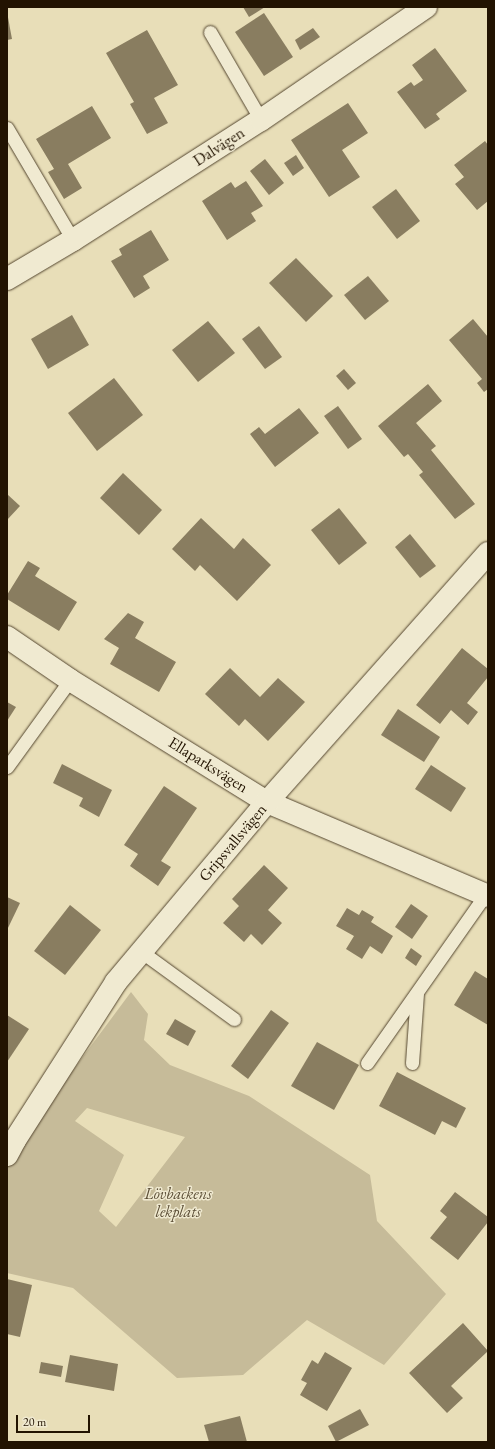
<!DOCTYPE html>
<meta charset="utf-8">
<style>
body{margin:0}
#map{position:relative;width:495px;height:1449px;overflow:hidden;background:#e8deb8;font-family:"EB Garamond",serif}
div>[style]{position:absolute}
.green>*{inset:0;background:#c6bb99}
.building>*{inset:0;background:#897d60}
.roads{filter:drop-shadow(0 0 1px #54462f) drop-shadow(0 0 1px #54462f)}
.service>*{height:13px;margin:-6.5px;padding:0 6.5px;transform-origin:6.5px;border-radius:6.5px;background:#f0ead1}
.minor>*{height:22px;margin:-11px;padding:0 11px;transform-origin:11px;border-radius:11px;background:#f0ead1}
span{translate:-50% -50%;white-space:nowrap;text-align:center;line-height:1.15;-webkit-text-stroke:3px #f0ead1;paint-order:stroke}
.street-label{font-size:16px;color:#221301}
.park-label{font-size:16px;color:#5b4e36;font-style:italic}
.frame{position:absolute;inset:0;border:8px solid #221301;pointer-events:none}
.scale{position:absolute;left:16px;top:1415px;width:74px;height:18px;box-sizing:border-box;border:2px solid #221301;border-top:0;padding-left:5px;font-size:12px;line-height:14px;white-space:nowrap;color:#221301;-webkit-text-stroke:3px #f0ead1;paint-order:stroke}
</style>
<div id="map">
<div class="green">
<i style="clip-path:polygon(evenodd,131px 992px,148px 1014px,144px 1040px,170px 1065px,249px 1096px,370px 1175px,377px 1221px,446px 1294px,384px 1365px,307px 1320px,243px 1375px,177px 1378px,73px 1288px,7px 1273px,7px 1159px,131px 992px,87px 1108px,185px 1137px,116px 1227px,99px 1211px,124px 1155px,75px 1121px,87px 1108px)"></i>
</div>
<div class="building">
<i style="clip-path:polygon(243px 7px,265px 7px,249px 17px)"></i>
<i style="clip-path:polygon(7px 12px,12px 39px,7px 40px)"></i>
<i style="clip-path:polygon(264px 13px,293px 57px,264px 76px,235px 32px)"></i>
<i style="clip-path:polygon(313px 28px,320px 37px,300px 50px,295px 40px)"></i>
<i style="clip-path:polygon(147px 30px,178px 85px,154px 98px,168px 123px,147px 134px,130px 104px,134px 102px,106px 53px)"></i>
<i style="clip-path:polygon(435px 48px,467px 91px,436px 114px,440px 119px,425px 129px,397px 92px,411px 82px,414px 86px,423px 80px,412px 65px)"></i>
<i style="clip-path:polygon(348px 103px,368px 133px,342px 150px,360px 177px,329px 197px,291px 140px)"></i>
<i style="clip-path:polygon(92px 106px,111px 138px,68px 164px,82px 188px,64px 199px,48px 172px,54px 169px,36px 139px)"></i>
<i style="clip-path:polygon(485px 141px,488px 145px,488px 201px,477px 210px,455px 184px,464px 177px,454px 165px)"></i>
<i style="clip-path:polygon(296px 155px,304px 168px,293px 176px,284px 163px)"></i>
<i style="clip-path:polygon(265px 159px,284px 183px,269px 195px,250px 171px)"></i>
<i style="clip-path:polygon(246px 181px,263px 206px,251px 213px,256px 221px,227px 240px,202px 201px,231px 182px,235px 188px)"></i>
<i style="clip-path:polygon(396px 189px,420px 221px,397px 239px,372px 207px)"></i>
<i style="clip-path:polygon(151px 230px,169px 260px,143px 276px,150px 288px,134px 298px,111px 261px,122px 255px,119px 249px)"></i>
<i style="clip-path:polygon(296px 258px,333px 296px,306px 322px,269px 283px)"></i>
<i style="clip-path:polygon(368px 276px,389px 301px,365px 320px,344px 295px)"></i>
<i style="clip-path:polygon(72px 315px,89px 345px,48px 369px,31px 339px)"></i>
<i style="clip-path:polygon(473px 319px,488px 337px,488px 389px,484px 392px,477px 383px,482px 379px,449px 340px)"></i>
<i style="clip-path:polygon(208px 321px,235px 353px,198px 382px,172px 350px)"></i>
<i style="clip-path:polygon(259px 326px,282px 357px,265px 369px,242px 339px)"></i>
<i style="clip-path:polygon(344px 369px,356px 383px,348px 390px,336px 376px)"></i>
<i style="clip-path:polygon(114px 378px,143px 415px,97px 451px,68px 413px)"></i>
<i style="clip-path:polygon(428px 384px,442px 401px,416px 423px,436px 446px,431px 450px,475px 504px,455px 519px,419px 475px,423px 472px,408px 454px,404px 457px,378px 426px)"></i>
<i style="clip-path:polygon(338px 406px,362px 439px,348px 449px,324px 416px)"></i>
<i style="clip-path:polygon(299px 408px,319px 433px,275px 467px,250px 434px,259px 427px,265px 434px)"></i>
<i style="clip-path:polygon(123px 473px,162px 510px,139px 535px,100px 498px)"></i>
<i style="clip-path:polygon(7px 494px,20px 506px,7px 520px)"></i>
<i style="clip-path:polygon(339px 508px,367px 543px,339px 565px,311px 530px)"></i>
<i style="clip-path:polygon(201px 518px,234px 549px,243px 538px,271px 565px,237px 601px,200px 565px,195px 571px,172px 549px)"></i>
<i style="clip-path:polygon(410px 534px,436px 566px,420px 578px,395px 547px)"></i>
<i style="clip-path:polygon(28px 561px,40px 568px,35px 576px,77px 602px,59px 631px,7px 599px,7px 595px)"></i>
<i style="clip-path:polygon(128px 613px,144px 622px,135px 638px,176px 662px,159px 692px,110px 664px,119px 648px,104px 639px)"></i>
<i style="clip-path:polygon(462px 648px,488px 669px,488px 677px,467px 703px,478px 712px,468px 725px,451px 710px,440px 724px,416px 705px)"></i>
<i style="clip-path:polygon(230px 668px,260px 697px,278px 678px,305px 702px,268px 741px,245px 719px,239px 726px,205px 694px)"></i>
<i style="clip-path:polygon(7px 702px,16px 707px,7px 721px)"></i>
<i style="clip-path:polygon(398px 709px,440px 737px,424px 762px,381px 735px)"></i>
<i style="clip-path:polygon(62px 764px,112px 790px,99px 817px,79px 806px,83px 798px,53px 783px)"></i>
<i style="clip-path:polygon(431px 765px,466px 788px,451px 812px,415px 789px)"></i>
<i style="clip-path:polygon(164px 786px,197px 808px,161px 861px,171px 867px,158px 886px,130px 866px,138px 854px,124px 845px)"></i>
<i style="clip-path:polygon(264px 865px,288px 888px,268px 910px,282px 923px,262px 945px,251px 934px,244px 942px,223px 923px,239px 906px,232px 899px)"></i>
<i style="clip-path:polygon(7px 897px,20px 903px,7px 930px)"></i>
<i style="clip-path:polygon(411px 904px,428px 916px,412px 939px,395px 927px)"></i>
<i style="clip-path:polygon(70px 905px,101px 930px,65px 975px,34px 951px)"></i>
<i style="clip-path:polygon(347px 908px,359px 915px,362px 910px,374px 917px,371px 922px,393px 936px,382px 954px,370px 946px,362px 959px,346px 949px,354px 936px,336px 926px)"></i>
<i style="clip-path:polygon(411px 948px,422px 956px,416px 966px,405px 958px)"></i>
<i style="clip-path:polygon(475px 971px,488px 979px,488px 1025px,454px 1005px)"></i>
<i style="clip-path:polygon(271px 1010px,289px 1023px,248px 1079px,231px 1066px)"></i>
<i style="clip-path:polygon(7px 1015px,29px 1029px,7px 1062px)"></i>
<i style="clip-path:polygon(175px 1019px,196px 1031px,188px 1046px,166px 1034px)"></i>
<i style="clip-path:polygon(317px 1042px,359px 1065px,334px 1110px,291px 1086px)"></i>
<i style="clip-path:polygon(397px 1072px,466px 1108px,456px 1128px,442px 1121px,435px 1135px,379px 1106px)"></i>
<i style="clip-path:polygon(455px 1192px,488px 1217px,488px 1222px,458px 1260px,430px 1238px,447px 1217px,440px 1211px)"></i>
<i style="clip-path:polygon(7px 1279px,32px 1285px,20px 1337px,7px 1334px)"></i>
<i style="clip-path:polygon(463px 1323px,488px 1351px,451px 1386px,463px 1398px,447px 1413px,409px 1373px)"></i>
<i style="clip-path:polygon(325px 1352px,352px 1368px,327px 1411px,300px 1395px,307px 1383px,301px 1380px,312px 1360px,318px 1364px)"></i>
<i style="clip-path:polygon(70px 1355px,118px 1364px,114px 1391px,65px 1382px)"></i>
<i style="clip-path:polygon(41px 1362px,63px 1366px,61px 1377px,39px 1373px)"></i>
<i style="clip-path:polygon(360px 1409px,369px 1425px,336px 1442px,328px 1426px)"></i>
<i style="clip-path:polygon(240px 1416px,247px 1442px,209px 1442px,204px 1425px)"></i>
</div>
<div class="roads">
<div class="service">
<i style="left:210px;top:32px;width:102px;rotate:59.9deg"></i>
<i style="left:7px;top:128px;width:130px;rotate:59.5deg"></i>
<i style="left:7px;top:767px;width:107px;rotate:-54.1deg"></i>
<i style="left:142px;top:952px;width:114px;rotate:36.1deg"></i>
<i style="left:367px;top:1063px;width:205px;rotate:-54.9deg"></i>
<i style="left:412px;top:1063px;width:70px;rotate:-85.9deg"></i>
</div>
<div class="minor">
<i style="left:7px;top:279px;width:77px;rotate:-30.6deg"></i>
<i style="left:73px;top:240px;width:223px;rotate:-32.6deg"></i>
<i style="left:261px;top:120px;width:200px;rotate:-34.4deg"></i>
<i style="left:7px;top:637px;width:76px;rotate:34.3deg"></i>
<i style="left:70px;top:680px;width:232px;rotate:31.8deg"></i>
<i style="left:267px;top:802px;width:240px;rotate:23deg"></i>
<i style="left:7px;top:1155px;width:17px;rotate:-62deg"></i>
<i style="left:15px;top:1140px;width:188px;rotate:-57.4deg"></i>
<i style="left:116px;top:982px;width:235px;rotate:-50deg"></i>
<i style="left:267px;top:802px;width:333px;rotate:-48.4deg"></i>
</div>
</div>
<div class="street-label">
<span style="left:219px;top:147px;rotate:-33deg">Dalvägen</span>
<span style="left:208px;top:765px;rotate:32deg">Ellaparksvägen</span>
<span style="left:233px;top:843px;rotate:-50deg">Gripsvallsvägen</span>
</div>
<div class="park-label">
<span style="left:178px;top:1203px">Lövbackens<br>lekplats</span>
</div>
<div class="frame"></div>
<div class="scale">20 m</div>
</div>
